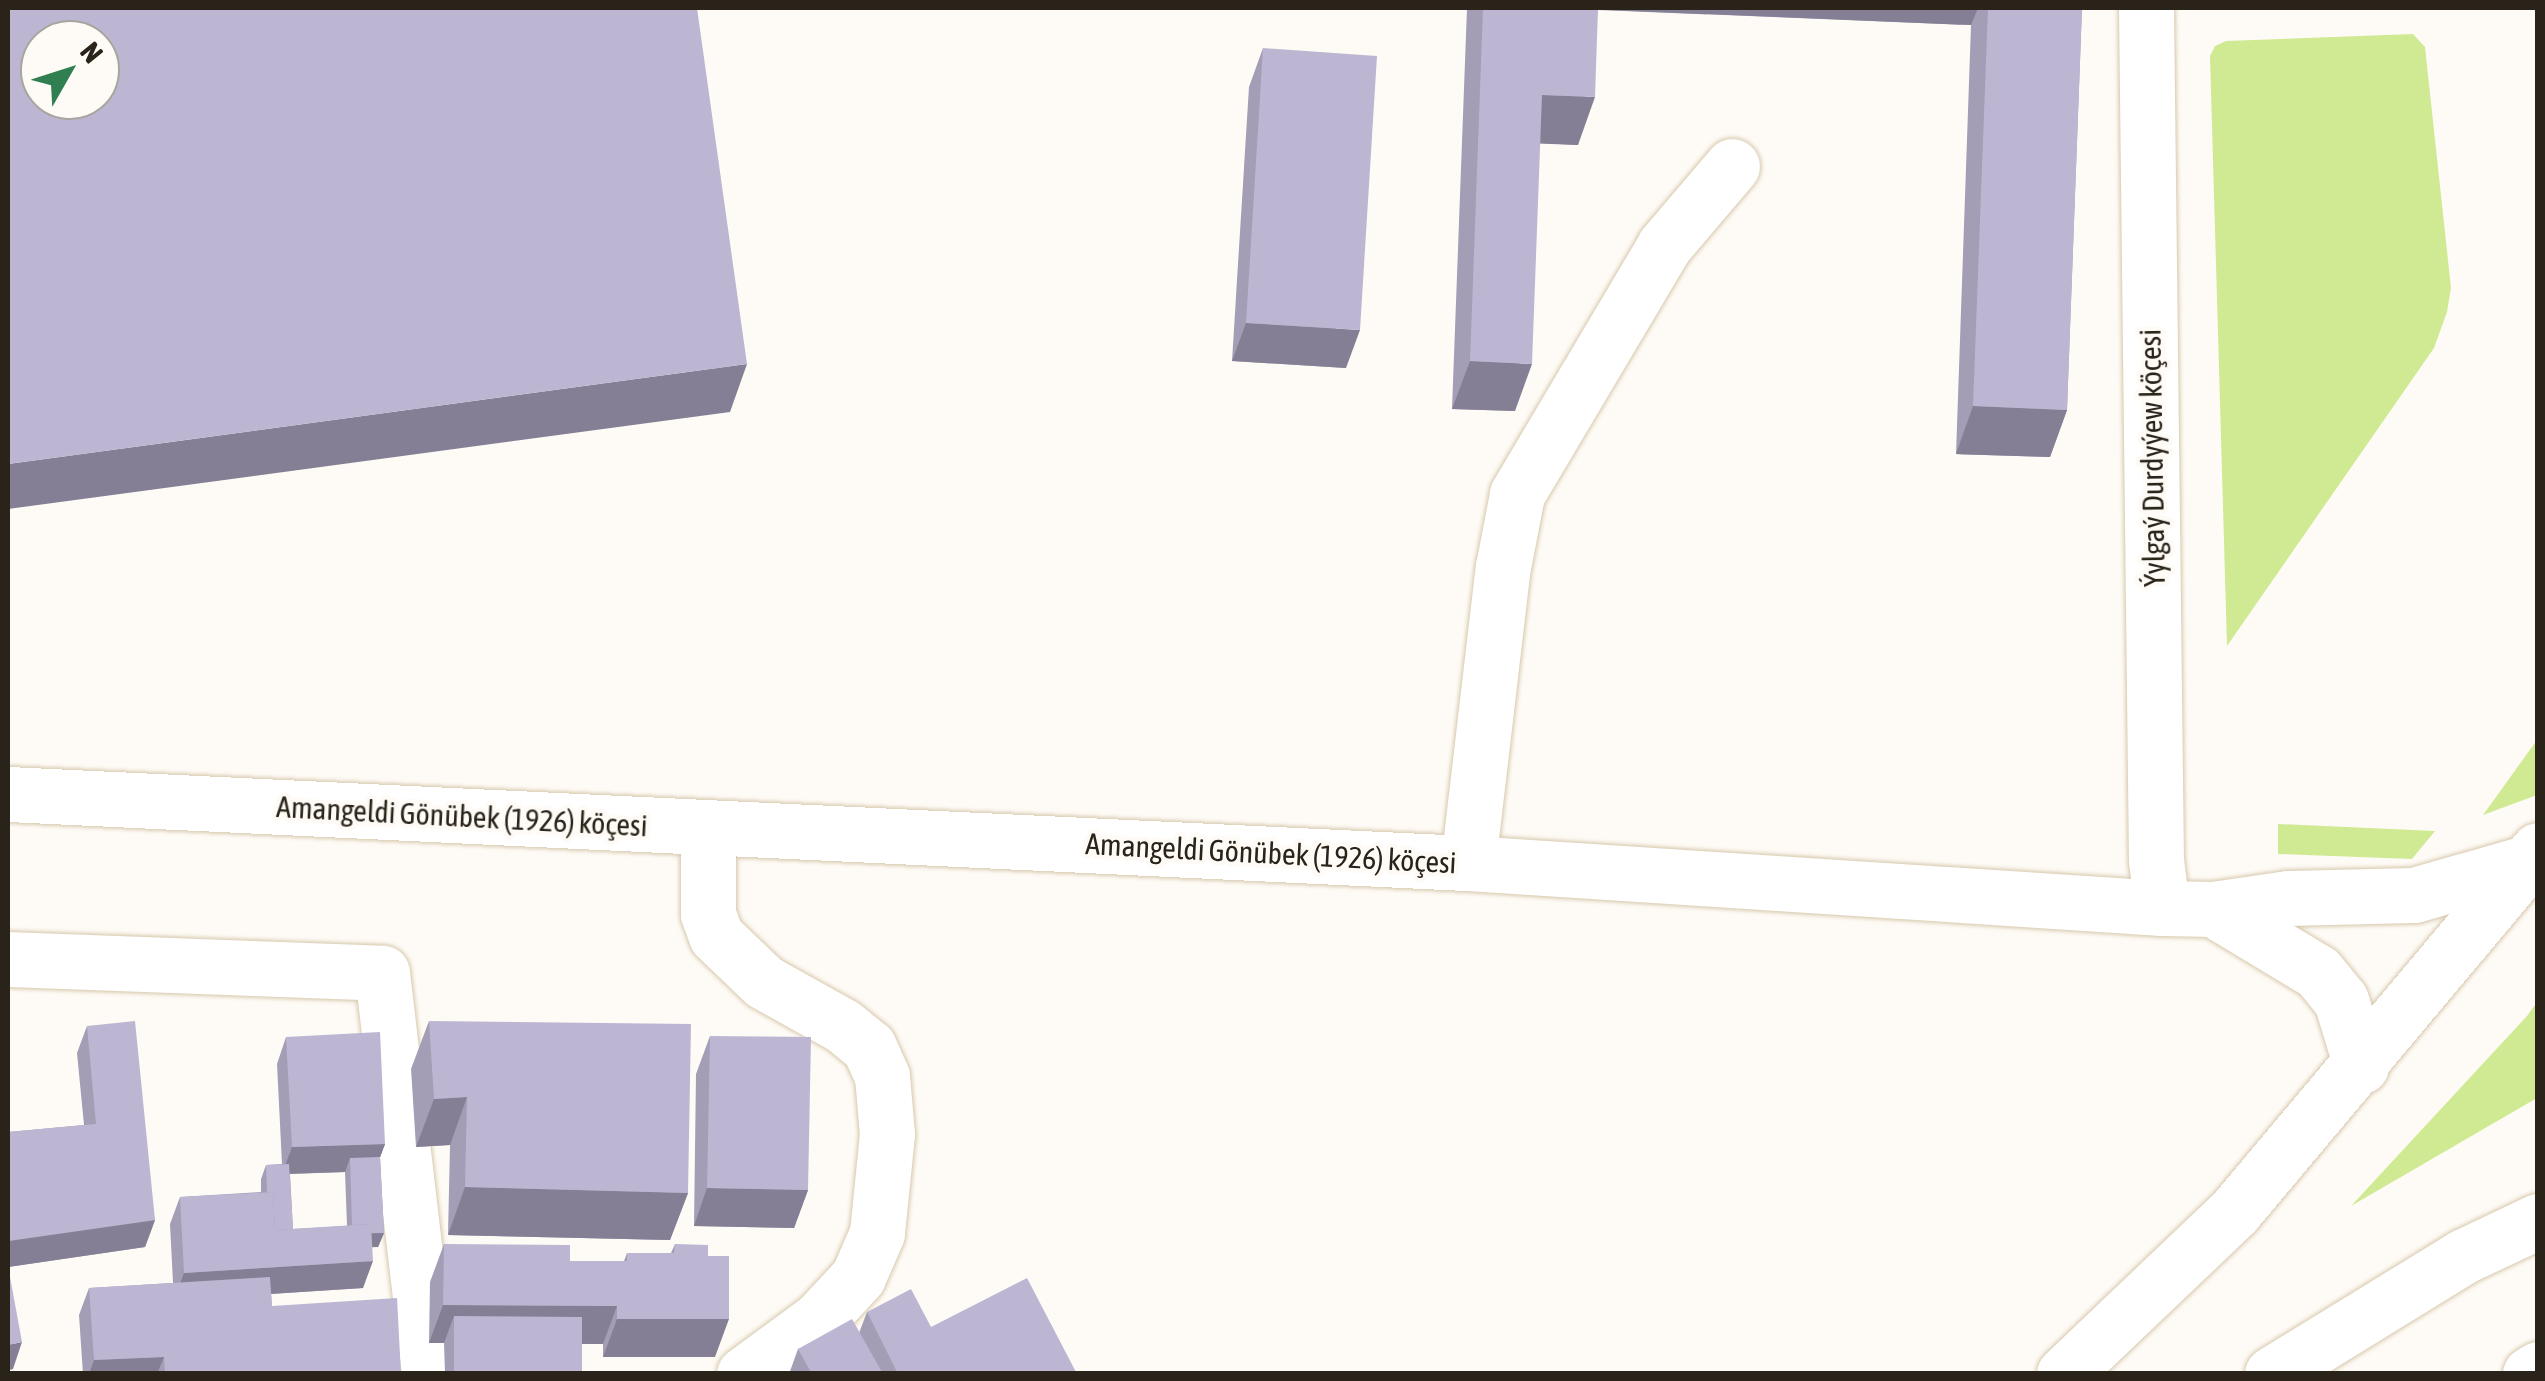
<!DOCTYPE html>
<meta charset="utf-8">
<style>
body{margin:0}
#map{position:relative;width:2545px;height:1381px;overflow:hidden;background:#fefbf6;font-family:"Asap Condensed",sans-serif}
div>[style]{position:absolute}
.green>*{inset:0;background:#d0ea93}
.roads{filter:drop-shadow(0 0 2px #d7c8ac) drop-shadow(0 0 2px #d7c8ac)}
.minor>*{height:55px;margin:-27.5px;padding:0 27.5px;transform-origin:27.5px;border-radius:27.5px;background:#fff}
.major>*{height:55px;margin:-27.5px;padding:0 27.5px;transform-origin:27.5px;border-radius:27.5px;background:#fff}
.highway>*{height:55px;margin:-27.5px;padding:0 27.5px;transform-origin:27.5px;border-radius:27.5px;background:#fff}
.wall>*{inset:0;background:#a39db5}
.shaded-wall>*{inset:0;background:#847f94}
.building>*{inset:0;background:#bdb6d3}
span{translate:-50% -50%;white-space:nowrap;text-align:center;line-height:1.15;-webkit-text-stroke:9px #fefbf6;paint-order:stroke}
.street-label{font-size:30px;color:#292319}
.frame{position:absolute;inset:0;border:10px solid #292319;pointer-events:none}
.north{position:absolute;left:20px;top:20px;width:100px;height:100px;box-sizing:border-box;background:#fefbf6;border:2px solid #a9a59e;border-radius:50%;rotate:51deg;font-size:28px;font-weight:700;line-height:40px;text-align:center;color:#292319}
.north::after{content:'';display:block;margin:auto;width:35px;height:45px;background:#307f50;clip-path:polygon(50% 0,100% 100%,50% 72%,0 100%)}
</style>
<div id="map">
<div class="green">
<i style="clip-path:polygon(2413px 34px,2425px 47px,2451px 288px,2447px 312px,2434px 348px,2227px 646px,2210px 56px,2215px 46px,2226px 41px)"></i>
<i style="clip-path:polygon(2537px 740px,2537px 795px,2483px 815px)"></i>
<i style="clip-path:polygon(2278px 824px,2435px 831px,2412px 859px,2278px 854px)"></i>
<i style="clip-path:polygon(2537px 1002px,2537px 1098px,2351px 1206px,2527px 1016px)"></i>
</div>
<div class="roads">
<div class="minor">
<i style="left:2146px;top:8px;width:852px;rotate:89.33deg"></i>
<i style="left:2156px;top:860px;width:48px;rotate:82.9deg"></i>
<i style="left:8px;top:794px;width:1462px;rotate:2.71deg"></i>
<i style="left:1468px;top:863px;width:695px;rotate:3.71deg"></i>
<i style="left:2162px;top:908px;width:51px;rotate:1.1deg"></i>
<i style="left:2213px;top:909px;width:76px;rotate:-8.3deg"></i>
<i style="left:2288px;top:898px;width:126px;rotate:-1.4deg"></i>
<i style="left:2414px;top:895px;width:120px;rotate:-16deg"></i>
<i style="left:708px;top:827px;width:87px;rotate:90deg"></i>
<i style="left:708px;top:914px;width:23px;rotate:70deg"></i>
<i style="left:716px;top:936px;width:66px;rotate:43.8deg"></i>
<i style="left:764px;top:982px;width:90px;rotate:29.1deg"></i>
<i style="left:843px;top:1026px;width:33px;rotate:39deg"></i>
<i style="left:869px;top:1047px;width:32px;rotate:66deg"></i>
<i style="left:882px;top:1076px;width:58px;rotate:85.1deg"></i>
<i style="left:887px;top:1134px;width:100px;rotate:95.8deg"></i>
<i style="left:877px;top:1233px;width:48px;rotate:113.4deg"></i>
<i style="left:858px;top:1277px;width:57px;rotate:132.9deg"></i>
<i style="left:819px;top:1319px;width:93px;rotate:143.7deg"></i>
<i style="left:1468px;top:863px;width:298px;rotate:-83.3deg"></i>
<i style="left:1503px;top:567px;width:74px;rotate:-79.1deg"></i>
<i style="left:1517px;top:494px;width:288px;rotate:-59.3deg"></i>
<i style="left:1664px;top:246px;width:105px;rotate:-49.6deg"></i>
<i style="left:2213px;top:909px;width:122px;rotate:31deg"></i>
<i style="left:2318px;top:972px;width:36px;rotate:51deg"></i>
<i style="left:2341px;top:1000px;width:69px;rotate:73.1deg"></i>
<i style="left:8px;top:959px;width:374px;rotate:2.1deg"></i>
<i style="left:382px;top:973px;width:404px;rotate:83.3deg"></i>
</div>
<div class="major">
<i style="left:2272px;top:1374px;width:225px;rotate:-31.6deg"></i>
<i style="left:2464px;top:1256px;width:82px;rotate:-25.3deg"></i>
<i style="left:2530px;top:1374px;width:9px;rotate:-32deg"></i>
</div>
<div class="highway">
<i style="left:2064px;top:1374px;width:236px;rotate:-43.6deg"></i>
<i style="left:2235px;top:1211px;width:471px;rotate:-50deg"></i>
</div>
</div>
<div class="wall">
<i style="clip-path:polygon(1467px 8px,2082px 8px,2067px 410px,2050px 457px,1956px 454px,1971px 25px,1598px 10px,1578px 145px,1540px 143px,1515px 411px,1452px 409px)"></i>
<i style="clip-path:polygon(1263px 48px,1346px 368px,1232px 361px,1249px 87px)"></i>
<i style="clip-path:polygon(429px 1021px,688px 1193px,670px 1240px,448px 1235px,450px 1145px,416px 1147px,411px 1069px)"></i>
<i style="clip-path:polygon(87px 1026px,155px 1220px,145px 1247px,8px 1267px,13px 1369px,8px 1370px,8px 1132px,84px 1125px,77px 1053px)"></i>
<i style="clip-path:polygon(710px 1036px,808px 1190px,794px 1228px,694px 1226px,696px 1074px)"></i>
<i style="clip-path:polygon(evenodd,286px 1037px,385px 1144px,380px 1157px,384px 1233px,378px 1247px,372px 1247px,363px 1288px,271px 1294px,272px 1306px,401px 1374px,83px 1374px,79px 1315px,89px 1288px,173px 1283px,170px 1224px,180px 1197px,261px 1192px,261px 1179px,266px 1165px,282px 1164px,277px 1064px,286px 1037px,345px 1172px,347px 1226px,293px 1229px,290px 1174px,345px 1172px)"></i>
<i style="clip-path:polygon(444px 1244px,570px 1261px,624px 1261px,627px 1253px,671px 1253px,675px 1244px,708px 1256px,715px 1357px,603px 1357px,603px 1344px,582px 1344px,582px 1374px,445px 1374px,444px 1343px,429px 1343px,430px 1282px)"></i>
<i style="clip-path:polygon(867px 1312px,931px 1327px,1077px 1374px,789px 1374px,798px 1349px,859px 1333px)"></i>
</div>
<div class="shaded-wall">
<i style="clip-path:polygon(1583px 8px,1978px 8px,1971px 25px,1582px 9px)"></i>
<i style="clip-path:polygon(1542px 95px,1595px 97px,1578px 145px,1525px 143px)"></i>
<i style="clip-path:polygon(1246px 323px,1360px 330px,1346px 368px,1232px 361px)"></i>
<i style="clip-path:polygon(1470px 361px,1532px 364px,1515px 411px,1452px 409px)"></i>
<i style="clip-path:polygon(747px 364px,730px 412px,8px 509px,8px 464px)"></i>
<i style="clip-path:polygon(1973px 406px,2067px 410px,2050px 457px,1956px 454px)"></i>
<i style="clip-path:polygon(467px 1097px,450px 1145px,416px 1147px,434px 1099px)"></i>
<i style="clip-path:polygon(385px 1144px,375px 1171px,350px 1158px,345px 1172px,282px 1174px,292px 1147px)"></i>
<i style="clip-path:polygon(465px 1187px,688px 1193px,670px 1240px,448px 1235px)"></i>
<i style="clip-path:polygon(707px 1188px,808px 1190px,794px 1228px,694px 1226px)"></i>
<i style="clip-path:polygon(155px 1220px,145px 1247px,8px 1267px,8px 1241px)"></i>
<i style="clip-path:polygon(384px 1233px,378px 1247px,348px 1248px,353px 1234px)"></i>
<i style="clip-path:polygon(373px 1261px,363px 1288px,174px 1300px,184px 1273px)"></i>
<i style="clip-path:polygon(443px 1305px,617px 1306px,603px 1344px,454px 1343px,454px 1316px,444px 1343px,429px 1343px)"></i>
<i style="clip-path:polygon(617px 1319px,729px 1319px,715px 1357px,603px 1357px)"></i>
<i style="clip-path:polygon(22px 1342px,13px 1369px,8px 1370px,8px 1345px)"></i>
<i style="clip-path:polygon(164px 1357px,157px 1374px,89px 1374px,94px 1360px)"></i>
</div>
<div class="building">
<i style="clip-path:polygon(evenodd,8px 8px,697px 8px,747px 364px,8px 464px,8px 8px,40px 40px,100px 40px,100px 100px,40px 100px,40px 40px)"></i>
<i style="clip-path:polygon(1483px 8px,1598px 8px,1595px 97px,1542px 95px,1532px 364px,1470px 361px)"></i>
<i style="clip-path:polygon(1988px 8px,2082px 8px,2067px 410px,1973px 406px)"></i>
<i style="clip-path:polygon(1263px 48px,1377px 56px,1360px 330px,1246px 323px)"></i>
<i style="clip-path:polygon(135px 1021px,155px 1220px,8px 1241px,8px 1132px,96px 1124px,87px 1026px)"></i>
<i style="clip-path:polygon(429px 1021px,691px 1024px,688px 1193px,465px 1187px,467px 1097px,434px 1099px)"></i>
<i style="clip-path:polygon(380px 1032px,385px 1144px,292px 1147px,286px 1037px)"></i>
<i style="clip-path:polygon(710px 1036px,811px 1037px,808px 1190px,707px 1188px)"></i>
<i style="clip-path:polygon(380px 1157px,384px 1233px,371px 1233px,371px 1224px,352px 1225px,350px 1158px)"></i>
<i style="clip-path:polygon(289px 1164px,293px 1229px,275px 1230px,273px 1192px,267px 1192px,266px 1165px)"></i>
<i style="clip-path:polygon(273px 1192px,275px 1230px,371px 1224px,373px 1261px,184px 1273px,180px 1197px)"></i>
<i style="clip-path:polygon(444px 1244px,570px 1245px,570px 1261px,627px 1261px,627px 1253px,674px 1253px,675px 1244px,708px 1245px,708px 1256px,729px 1256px,729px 1319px,617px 1319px,617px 1306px,443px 1305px)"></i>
<i style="clip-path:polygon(8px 1266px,22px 1342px,8px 1345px)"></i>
<i style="clip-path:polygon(270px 1277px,272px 1306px,397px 1298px,401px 1374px,165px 1374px,164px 1357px,94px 1360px,89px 1288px)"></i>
<i style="clip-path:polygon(1027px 1278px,1077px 1374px,898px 1374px,867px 1312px,911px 1289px,931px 1327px)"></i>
<i style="clip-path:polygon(454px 1316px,582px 1317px,582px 1374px,454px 1374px)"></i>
<i style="clip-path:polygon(852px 1319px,883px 1374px,812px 1374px,798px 1349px)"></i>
</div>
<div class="street-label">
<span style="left:2152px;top:458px;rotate:-91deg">Ýylgaý Durdyýew köçesi</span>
<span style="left:462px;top:816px;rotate:3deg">Amangeldi Gönübek (1926) köçesi</span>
<span style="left:1271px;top:853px;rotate:3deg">Amangeldi Gönübek (1926) köçesi</span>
</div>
<div class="frame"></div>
<div class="north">N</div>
</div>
